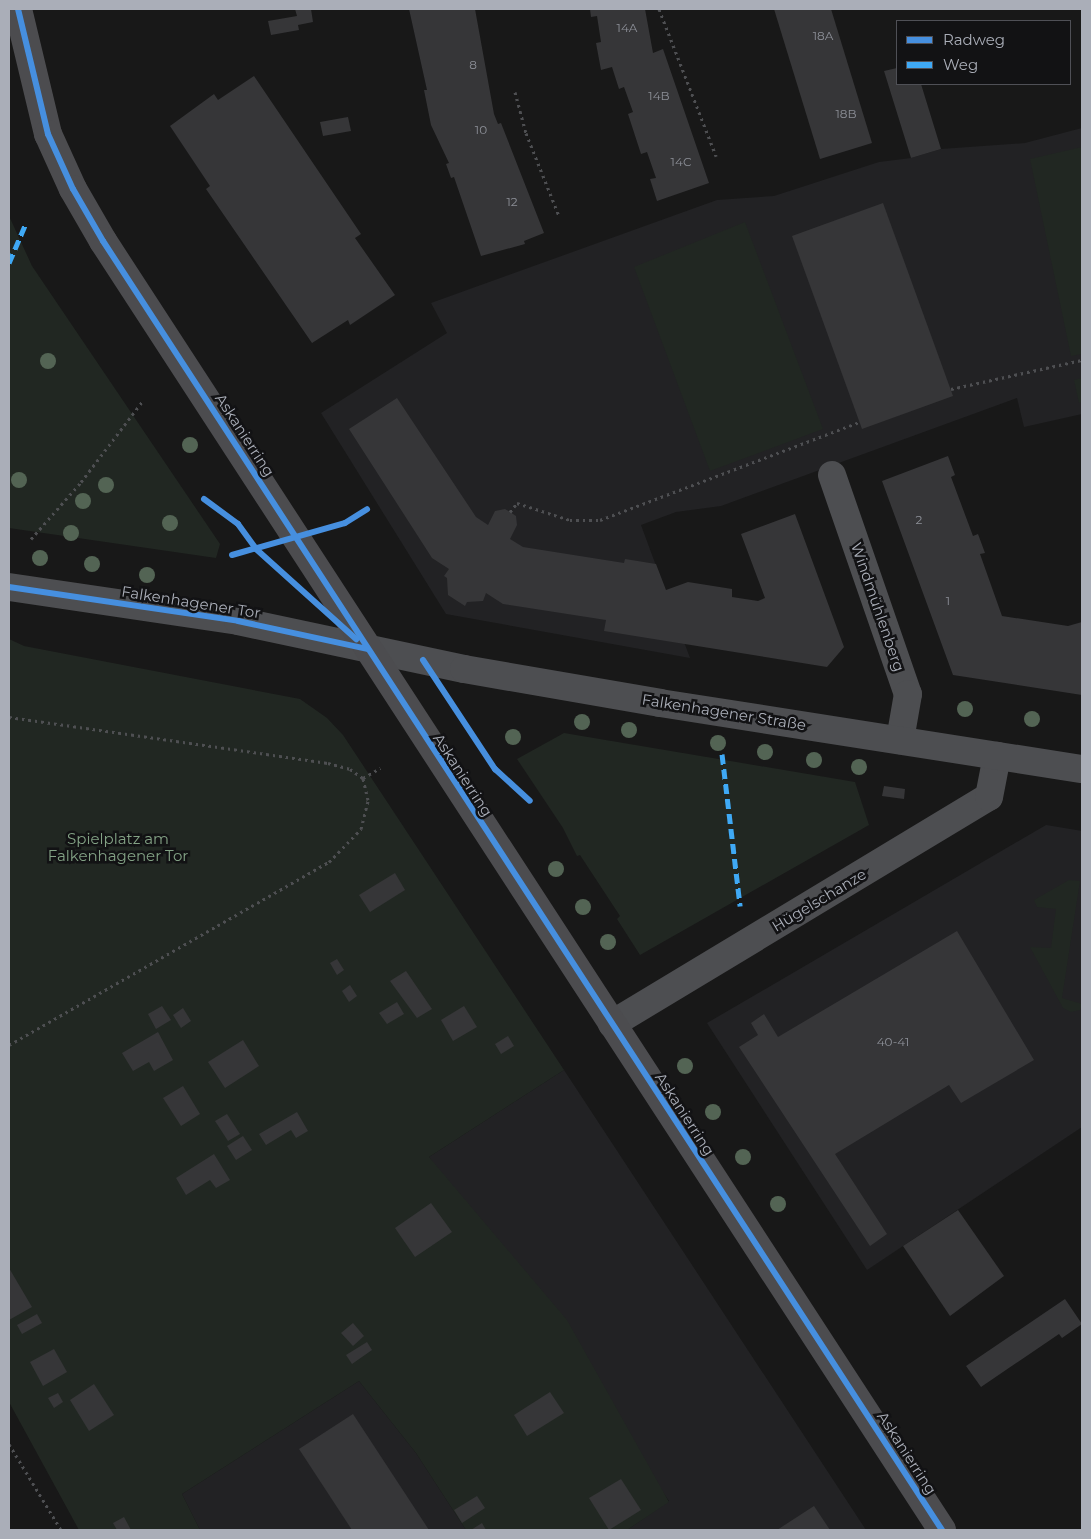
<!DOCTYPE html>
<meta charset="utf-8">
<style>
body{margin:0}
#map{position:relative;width:1091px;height:1539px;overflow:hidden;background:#181818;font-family:Montserrat,sans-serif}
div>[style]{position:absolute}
.built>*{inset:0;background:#222224}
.green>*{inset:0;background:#212722}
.building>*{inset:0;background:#363638}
.path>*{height:3px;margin-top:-1.5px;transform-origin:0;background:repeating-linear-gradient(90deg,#4e4f52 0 2.5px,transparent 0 6.5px)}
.minor>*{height:28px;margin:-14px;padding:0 14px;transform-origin:14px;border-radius:14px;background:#4d4e51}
.tertiary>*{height:28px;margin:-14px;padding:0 14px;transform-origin:14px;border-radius:14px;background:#4d4e51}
.secondary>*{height:28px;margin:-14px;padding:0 14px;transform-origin:14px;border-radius:14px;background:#4c4c4f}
.quiet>*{height:5px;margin-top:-2.5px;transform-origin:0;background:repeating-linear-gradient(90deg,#3fa9f5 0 10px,transparent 0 15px)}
.cycleway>*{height:6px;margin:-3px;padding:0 3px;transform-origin:3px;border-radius:3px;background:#468fdf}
.trees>*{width:16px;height:16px;margin:-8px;border-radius:50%;background:#536454}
span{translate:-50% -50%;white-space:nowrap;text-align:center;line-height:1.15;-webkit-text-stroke:5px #121214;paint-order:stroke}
.number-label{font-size:12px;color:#8d9098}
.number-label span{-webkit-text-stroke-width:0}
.street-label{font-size:15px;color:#aaaeb8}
.park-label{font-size:15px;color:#83a285}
.frame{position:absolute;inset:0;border:10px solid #aaaeb8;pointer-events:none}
.legend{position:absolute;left:896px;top:20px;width:175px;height:65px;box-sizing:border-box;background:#121214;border:1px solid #4f5056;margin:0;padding:6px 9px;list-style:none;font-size:15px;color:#aaaeb8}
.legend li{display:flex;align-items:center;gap:10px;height:25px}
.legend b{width:25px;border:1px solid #4f5056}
</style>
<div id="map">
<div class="built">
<i style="clip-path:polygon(1082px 128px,1082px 414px,1024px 427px,1017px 398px,721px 506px,676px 512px,641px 525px,690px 658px,446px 614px,321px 413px,447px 333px,431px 303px,717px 200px,774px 196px,879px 162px,911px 158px,941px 149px,1025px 143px)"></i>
<i style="clip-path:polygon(1046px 825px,1082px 831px,1082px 1127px,867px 1270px,707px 1023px)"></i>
<i style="clip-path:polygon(564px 1070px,866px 1530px,627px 1530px,669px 1501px,429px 1157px)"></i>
<i style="clip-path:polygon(359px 1381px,416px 1453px,466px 1530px,200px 1530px,182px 1494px)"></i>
</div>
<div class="green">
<i style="clip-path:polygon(1082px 147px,1082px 354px,1071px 356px,1030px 159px)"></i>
<i style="clip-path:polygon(9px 216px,32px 266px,220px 544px,216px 558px,9px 528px)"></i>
<i style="clip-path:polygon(745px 222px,823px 429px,710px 471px,634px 267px)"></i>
<i style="clip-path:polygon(1082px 378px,1082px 402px,1079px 403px,1074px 380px)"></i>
<i style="clip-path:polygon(9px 639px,24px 646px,300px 699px,327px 718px,343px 735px,564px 1070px,429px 1157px,567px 1320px,669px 1502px,627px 1530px,466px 1530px,416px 1453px,359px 1381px,182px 1494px,200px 1530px,79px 1530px,9px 1402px)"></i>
<i style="clip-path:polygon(564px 733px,855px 782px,869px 825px,640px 955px,617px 919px,620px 916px,580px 855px,577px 856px,563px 828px,517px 759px)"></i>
<i style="clip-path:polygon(1069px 880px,1080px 881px,1062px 998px,1082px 1004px,1080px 1010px,1071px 1012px,1063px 1008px,1030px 947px,1051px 948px,1056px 909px,1037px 907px,1034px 900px)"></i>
</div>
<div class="building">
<i style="clip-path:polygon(295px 9px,311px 9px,313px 22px,298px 25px,299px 30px,271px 35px,268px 21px,297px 16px)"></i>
<i style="clip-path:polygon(409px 9px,475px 9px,494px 114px,498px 124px,501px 123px,544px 233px,524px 241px,525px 244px,481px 256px,454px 177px,451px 178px,446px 164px,449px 163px,431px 125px,424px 90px,427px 90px)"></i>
<i style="clip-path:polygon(590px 9px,645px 9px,653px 53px,663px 49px,709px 183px,657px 201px,650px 179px,656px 178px,647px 152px,641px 154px,628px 114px,633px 112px,624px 87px,619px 89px,612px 67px,601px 70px,596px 43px,601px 42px,597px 16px,591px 17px)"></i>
<i style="clip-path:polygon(774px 9px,831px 9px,872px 143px,820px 159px)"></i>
<i style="clip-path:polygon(897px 68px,897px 84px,921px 84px,941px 149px,911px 158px,884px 71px)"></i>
<i style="clip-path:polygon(254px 76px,361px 234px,355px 238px,395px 295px,350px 325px,348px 320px,312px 343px,206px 189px,210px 186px,170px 126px,214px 94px,218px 100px)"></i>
<i style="clip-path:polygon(348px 117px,351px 131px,323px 136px,320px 122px)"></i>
<i style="clip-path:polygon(883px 203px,953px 396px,862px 429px,792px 236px)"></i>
<i style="clip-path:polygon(397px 398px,476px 517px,488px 525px,495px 511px,505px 509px,510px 512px,516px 516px,517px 525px,510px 539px,523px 547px,624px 563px,625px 559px,656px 564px,666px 590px,688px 582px,732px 589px,732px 597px,758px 601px,765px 598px,741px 534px,795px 514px,844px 647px,827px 667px,604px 631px,606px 620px,503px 604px,486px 593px,483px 601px,467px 602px,465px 606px,448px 595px,447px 578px,444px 576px,449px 569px,432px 558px,349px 429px)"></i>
<i style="clip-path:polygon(948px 456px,955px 475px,951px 477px,973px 536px,978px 534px,985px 553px,980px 554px,1002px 616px,1068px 626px,1082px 622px,1082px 695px,953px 675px,882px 481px)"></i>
<i style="clip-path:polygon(884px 786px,905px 789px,904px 799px,882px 796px)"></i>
<i style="clip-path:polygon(395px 873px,405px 890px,370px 912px,359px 895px)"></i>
<i style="clip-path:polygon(957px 931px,1034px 1060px,961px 1103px,949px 1085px,835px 1154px,887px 1234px,870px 1246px,739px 1047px,758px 1035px,751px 1023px,764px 1014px,778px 1037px)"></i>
<i style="clip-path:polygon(337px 959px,344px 970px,337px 975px,330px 963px)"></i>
<i style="clip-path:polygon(406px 971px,432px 1009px,417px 1018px,390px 981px)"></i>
<i style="clip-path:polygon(350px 985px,357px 996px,349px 1002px,342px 991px)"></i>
<i style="clip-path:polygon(397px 1002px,404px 1014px,387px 1024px,379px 1013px)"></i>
<i style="clip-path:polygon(162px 1006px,171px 1020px,156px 1029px,148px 1014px)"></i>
<i style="clip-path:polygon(464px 1006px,477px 1027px,453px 1041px,441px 1020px)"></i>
<i style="clip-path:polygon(183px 1008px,191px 1021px,181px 1028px,173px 1015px)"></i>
<i style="clip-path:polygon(158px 1032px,173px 1060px,154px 1071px,149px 1062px,133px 1071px,122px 1053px)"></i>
<i style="clip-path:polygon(508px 1036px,514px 1046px,501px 1054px,495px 1044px)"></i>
<i style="clip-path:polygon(243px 1040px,259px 1066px,225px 1088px,208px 1062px)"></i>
<i style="clip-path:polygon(183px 1086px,200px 1114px,181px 1126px,163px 1098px)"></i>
<i style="clip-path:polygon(297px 1112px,308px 1131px,296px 1138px,291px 1130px,266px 1145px,259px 1134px)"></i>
<i style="clip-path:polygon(227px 1114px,240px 1134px,228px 1141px,215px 1121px)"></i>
<i style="clip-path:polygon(243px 1136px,252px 1150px,236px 1160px,227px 1146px)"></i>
<i style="clip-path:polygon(214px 1154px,230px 1180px,216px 1188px,210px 1180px,186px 1195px,176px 1178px)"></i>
<i style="clip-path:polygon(431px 1203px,452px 1232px,415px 1257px,395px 1228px)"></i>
<i style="clip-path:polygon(958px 1210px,1004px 1276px,950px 1316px,903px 1246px)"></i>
<i style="clip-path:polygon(9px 1268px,32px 1307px,9px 1320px)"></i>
<i style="clip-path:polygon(1065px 1299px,1082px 1324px,1062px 1338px,1059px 1334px,981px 1387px,966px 1366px)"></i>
<i style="clip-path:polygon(37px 1314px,42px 1323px,22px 1334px,17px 1325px)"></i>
<i style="clip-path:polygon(353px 1323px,364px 1336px,353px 1346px,341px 1333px)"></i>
<i style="clip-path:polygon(367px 1342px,372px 1350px,352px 1364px,346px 1355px)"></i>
<i style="clip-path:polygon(54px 1349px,67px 1372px,43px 1386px,30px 1362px)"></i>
<i style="clip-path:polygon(94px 1384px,114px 1415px,89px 1431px,70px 1400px)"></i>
<i style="clip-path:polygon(550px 1392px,564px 1413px,527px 1436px,514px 1415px)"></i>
<i style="clip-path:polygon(58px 1393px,63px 1402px,54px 1408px,48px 1398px)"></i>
<i style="clip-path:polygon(353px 1414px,429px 1530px,352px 1530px,299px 1449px)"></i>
<i style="clip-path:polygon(621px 1479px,641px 1510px,609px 1530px,589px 1498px)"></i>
<i style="clip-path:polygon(477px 1496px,485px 1508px,462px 1523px,454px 1510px)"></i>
<i style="clip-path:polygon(814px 1506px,830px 1530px,777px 1530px)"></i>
<i style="clip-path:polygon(124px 1517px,131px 1530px,117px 1530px,113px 1523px)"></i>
<i style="clip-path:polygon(482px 1523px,486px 1530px,471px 1530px)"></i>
</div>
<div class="path">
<i style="left:659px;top:9px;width:158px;rotate:68.8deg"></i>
<i style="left:515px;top:92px;width:42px;rotate:75deg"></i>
<i style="left:526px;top:133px;width:89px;rotate:68.3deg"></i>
<i style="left:951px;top:389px;width:134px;rotate:-12.5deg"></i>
<i style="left:510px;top:512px;width:11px;rotate:-52deg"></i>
<i style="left:517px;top:503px;width:56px;rotate:17.8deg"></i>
<i style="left:570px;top:520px;width:30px"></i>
<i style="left:600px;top:520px;width:277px;rotate:-20.7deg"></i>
<i style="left:31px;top:539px;width:76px;rotate:-48.7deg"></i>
<i style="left:81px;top:482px;width:101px;rotate:-52.7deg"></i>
<i style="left:9px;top:717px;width:322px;rotate:8.2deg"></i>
<i style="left:328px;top:763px;width:23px;rotate:15deg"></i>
<i style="left:350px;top:769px;width:16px;rotate:35deg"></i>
<i style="left:9px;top:1045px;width:369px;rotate:-29.8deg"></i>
<i style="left:329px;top:862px;width:46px;rotate:-45.9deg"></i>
<i style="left:361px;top:829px;width:30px;rotate:-76deg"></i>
<i style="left:368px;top:800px;width:23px;rotate:-103deg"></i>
<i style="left:363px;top:778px;width:20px;rotate:-30deg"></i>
<i style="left:9px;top:1444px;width:100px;rotate:58.8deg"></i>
</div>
<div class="minor">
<i style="left:832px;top:475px;width:232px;rotate:70.9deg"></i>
<i style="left:908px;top:694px;width:47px;rotate:99.9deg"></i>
<i style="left:612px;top:1024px;width:440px;rotate:-31.1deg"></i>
<i style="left:989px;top:797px;width:42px;rotate:-79deg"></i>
</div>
<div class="tertiary">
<i style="left:9px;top:587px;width:232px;rotate:8.4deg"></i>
<i style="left:238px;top:621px;width:231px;rotate:12deg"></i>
<i style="left:464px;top:669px;width:199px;rotate:9.8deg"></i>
<i style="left:660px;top:703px;width:427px;rotate:8.9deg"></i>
</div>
<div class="secondary">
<i style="left:18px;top:9px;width:129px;rotate:76.5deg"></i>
<i style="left:48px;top:134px;width:60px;rotate:65.6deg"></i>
<i style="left:73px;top:189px;width:60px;rotate:60deg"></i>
<i style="left:103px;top:241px;width:1538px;rotate:56.94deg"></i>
</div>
<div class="quiet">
<i style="left:9px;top:263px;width:43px;rotate:-67deg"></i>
<i style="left:722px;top:754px;width:153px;rotate:83.2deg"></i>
</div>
<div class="cycleway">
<i style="left:18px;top:9px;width:129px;rotate:76.5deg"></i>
<i style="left:48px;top:134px;width:60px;rotate:65.6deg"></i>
<i style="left:73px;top:189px;width:60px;rotate:60deg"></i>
<i style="left:103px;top:241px;width:1538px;rotate:56.94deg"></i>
<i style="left:204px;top:499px;width:42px;rotate:36.3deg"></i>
<i style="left:238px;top:524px;width:31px;rotate:54deg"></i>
<i style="left:256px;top:549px;width:135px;rotate:42deg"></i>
<i style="left:232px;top:555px;width:117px;rotate:-15.8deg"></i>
<i style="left:345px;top:523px;width:26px;rotate:-32deg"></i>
<i style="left:9px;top:587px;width:232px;rotate:8.4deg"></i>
<i style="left:238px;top:621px;width:132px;rotate:12.2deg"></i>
<i style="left:423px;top:660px;width:131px;rotate:56.6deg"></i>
<i style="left:495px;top:769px;width:47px;rotate:42.4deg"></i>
</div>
<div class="trees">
<i style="left:48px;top:361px"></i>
<i style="left:190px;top:445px"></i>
<i style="left:19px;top:480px"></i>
<i style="left:106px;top:485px"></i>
<i style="left:83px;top:501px"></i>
<i style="left:170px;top:523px"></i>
<i style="left:71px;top:533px"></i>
<i style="left:40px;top:558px"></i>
<i style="left:92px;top:564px"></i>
<i style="left:147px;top:575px"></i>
<i style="left:965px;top:709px"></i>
<i style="left:1032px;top:719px"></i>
<i style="left:582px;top:722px"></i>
<i style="left:629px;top:730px"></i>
<i style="left:513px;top:737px"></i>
<i style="left:718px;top:743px"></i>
<i style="left:765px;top:752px"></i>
<i style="left:814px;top:760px"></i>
<i style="left:859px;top:767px"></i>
<i style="left:556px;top:869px"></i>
<i style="left:583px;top:907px"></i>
<i style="left:608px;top:942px"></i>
<i style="left:685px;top:1066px"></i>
<i style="left:713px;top:1112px"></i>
<i style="left:743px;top:1157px"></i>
<i style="left:778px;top:1204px"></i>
</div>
<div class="number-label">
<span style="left:627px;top:28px">14A</span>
<span style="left:823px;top:36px">18A</span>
<span style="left:473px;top:65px">8</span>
<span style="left:659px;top:96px">14B</span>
<span style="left:846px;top:114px">18B</span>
<span style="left:481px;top:130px">10</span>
<span style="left:681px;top:162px">14C</span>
<span style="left:512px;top:202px">12</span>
<span style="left:919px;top:520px">2</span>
<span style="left:948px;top:601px">1</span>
<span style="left:893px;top:1042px">40-41</span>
</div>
<div class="street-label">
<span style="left:245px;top:435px;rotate:57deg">Askanierring</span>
<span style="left:191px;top:602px;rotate:9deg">Falkenhagener Tor</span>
<span style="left:878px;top:607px;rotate:71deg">Windmühlenberg</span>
<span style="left:724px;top:712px;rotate:9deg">Falkenhagener Straße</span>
<span style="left:463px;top:775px;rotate:57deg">Askanierring</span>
<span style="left:819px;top:900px;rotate:-31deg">Hügelschanze</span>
<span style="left:685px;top:1114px;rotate:57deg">Askanierring</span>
<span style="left:907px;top:1453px;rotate:57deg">Askanierring</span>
</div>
<div class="park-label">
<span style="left:118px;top:847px">Spielplatz am<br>Falkenhagener Tor</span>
</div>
<div class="frame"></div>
<ul class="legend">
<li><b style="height:6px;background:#468fdf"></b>Radweg</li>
<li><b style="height:6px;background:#3fa9f5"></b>Weg</li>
</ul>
</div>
